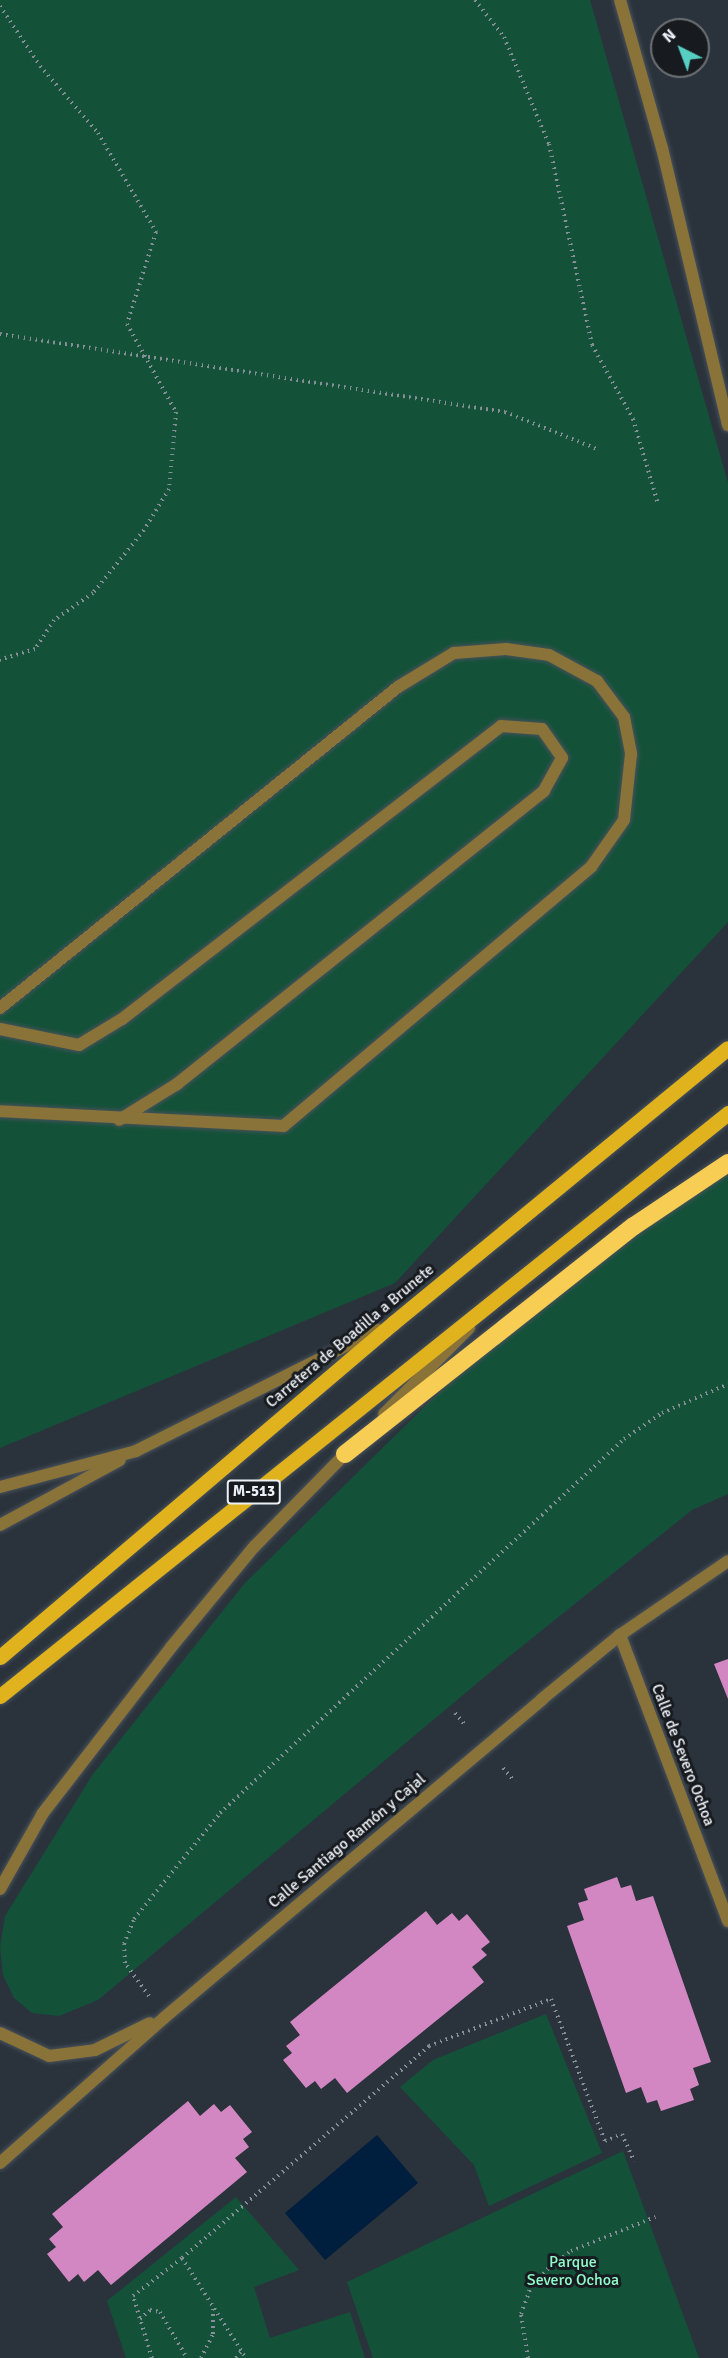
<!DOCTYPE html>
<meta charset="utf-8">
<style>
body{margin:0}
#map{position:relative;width:728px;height:2358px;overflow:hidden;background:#2a333c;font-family:Signika,sans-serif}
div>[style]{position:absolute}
.green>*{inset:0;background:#135239}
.water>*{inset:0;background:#001e3e}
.building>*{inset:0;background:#d387c2}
.path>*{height:4px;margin-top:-2px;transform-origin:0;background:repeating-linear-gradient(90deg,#878f96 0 1.5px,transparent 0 6px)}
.roads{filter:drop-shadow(0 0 2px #49515a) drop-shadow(0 0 2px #49515a)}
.lane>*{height:12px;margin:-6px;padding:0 6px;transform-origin:6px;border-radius:6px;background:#897339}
.street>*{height:12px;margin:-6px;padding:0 6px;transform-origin:6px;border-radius:6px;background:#897339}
.primary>*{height:15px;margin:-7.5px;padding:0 7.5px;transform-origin:7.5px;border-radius:7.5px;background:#dfb21e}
.highway>*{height:18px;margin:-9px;padding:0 9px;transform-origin:9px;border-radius:9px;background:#f8cd54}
span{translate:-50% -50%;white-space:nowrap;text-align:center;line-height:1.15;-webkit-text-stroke:6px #171b1f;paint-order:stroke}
.shield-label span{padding:2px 4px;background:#171b1f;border:2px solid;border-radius:4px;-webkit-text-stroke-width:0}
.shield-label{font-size:15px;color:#ebf1f7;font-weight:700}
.street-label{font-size:16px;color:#ebf1f7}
.park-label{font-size:16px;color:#90fbca}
.north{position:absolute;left:650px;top:18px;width:60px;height:60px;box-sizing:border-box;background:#171b1f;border:2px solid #6c7175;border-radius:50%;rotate:318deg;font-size:16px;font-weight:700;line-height:24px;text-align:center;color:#ebf1f7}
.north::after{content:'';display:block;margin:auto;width:21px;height:27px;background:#57cec2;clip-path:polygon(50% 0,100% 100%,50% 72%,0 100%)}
</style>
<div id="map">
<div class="green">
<i style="clip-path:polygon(0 0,590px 0,728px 483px,728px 922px,395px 1283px,0 1448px)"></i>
<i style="clip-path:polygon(728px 1169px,728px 1494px,692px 1510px,505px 1660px,98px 2000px,59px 2016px,32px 2013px,14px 1998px,3px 1975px,0 1947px,5px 1916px,93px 1774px,245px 1583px,464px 1368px,639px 1228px)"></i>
<i style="clip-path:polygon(546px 2014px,602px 2153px,489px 2206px,474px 2165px,400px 2087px,433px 2060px)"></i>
<i style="clip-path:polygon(623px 2151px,699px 2358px,373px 2358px,347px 2282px)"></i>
<i style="clip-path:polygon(236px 2197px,299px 2270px,254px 2287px,270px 2338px,350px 2312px,365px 2358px,126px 2358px,107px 2301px)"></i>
</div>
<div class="water">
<i style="clip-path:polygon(377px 2135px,418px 2183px,325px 2260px,285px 2213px)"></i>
</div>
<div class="building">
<i style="clip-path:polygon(728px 1659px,728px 1699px,714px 1664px)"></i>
<i style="clip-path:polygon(617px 1877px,621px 1888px,631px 1885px,636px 1901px,653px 1896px,711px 2062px,693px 2068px,699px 2085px,690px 2089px,694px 2100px,661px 2111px,657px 2100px,647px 2103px,641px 2087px,626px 2093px,567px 1926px,584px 1920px,578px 1903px,588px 1900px,584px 1889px)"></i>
<i style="clip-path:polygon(426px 1911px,437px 1925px,452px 1913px,459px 1921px,467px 1914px,490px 1942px,481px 1949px,487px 1955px,472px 1967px,484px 1982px,347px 2093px,335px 2078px,321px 2089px,315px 2081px,306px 2088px,283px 2060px,292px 2053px,286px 2046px,300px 2035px,290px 2022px)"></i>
<i style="clip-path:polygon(188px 2101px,200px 2116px,214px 2104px,221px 2112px,230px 2105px,252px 2132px,243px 2139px,249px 2147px,235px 2158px,247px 2172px,111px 2285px,98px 2270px,84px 2282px,78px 2274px,69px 2282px,47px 2254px,56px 2247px,49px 2239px,63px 2227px,52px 2214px)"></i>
</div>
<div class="path">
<i style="left:475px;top:0;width:47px;rotate:51.9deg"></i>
<i style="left:504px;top:37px;width:116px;rotate:67.2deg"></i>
<i style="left:549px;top:144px;width:206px;rotate:77.9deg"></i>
<i style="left:592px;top:345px;width:85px;rotate:61deg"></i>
<i style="left:633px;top:419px;width:89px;rotate:73.6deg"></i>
<i style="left:0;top:6px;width:72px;rotate:56.3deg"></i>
<i style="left:40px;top:66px;width:89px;rotate:49.1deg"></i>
<i style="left:98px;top:133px;width:115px;rotate:59.6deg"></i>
<i style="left:156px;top:232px;width:96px;rotate:107.5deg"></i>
<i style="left:127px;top:324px;width:101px;rotate:60.9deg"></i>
<i style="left:176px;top:412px;width:77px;rotate:95.2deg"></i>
<i style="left:169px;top:489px;width:48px;rotate:121.4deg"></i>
<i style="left:144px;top:530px;width:81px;rotate:129deg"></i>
<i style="left:93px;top:593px;width:47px;rotate:145.3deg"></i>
<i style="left:54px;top:620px;width:35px;rotate:123deg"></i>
<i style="left:35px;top:649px;width:37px;rotate:163deg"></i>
<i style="left:0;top:334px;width:511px;rotate:8.78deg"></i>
<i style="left:505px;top:412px;width:99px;rotate:21.9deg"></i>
<i style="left:455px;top:1713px;width:17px;rotate:50deg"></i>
<i style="left:503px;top:1768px;width:18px;rotate:49deg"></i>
<i style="left:149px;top:1996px;width:41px;rotate:-126deg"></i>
<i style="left:125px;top:1963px;width:19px;rotate:-93deg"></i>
<i style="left:124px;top:1944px;width:27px;rotate:-68deg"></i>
<i style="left:134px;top:1919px;width:136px;rotate:-50.9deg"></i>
<i style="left:220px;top:1813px;width:551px;rotate:-42.79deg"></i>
<i style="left:624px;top:1439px;width:46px;rotate:-34.4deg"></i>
<i style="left:662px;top:1413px;width:72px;rotate:-23.7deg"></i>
<i style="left:182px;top:2258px;width:326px;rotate:-40.6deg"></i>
<i style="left:429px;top:2046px;width:131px;rotate:-21.1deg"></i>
<i style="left:551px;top:1999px;width:152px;rotate:69.2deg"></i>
<i style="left:605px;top:2141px;width:18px;rotate:-22deg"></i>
<i style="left:622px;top:2134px;width:30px;rotate:66deg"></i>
<i style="left:140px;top:2319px;width:13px;rotate:-42deg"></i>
<i style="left:150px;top:2310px;width:10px;rotate:11deg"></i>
<i style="left:160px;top:2312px;width:53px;rotate:59.6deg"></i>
<i style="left:152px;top:2358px;width:65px;rotate:-107deg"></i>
<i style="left:133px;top:2296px;width:62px;rotate:-37.8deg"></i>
<i style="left:182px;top:2258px;width:119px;rotate:57.4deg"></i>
<i style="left:201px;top:2358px;width:27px;rotate:-63deg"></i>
<i style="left:213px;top:2334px;width:28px;rotate:-90deg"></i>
<i style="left:236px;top:2358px;width:11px;rotate:-52deg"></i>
<i style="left:528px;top:2358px;width:45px;rotate:-99deg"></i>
<i style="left:521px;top:2314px;width:29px;rotate:-70deg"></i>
<i style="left:531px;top:2287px;width:26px;rotate:-47deg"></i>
<i style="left:549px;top:2268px;width:28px;rotate:-38deg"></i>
<i style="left:571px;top:2251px;width:91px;rotate:-22deg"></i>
</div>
<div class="roads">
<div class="lane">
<i style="left:620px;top:0;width:154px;rotate:74.2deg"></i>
<i style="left:662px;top:148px;width:285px;rotate:76.6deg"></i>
<i style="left:0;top:1008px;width:511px;rotate:-38.89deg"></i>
<i style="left:398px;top:687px;width:66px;rotate:-31.3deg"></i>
<i style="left:454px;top:653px;width:52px;rotate:-4.4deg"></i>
<i style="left:506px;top:649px;width:43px;rotate:7.9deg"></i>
<i style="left:549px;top:655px;width:55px;rotate:28.4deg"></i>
<i style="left:597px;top:681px;width:45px;rotate:53.1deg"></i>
<i style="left:624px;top:717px;width:38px;rotate:79deg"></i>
<i style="left:631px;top:754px;width:66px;rotate:96.1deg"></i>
<i style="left:624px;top:820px;width:57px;rotate:125.1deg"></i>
<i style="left:591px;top:867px;width:402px;rotate:139.9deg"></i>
<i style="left:283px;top:1126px;width:283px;rotate:-177deg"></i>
<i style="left:0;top:1029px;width:81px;rotate:11.4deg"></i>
<i style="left:79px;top:1045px;width:50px;rotate:-31.2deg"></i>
<i style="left:122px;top:1019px;width:479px;rotate:-37.7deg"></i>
<i style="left:501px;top:726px;width:41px;rotate:4.2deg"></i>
<i style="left:542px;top:729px;width:35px;rotate:55deg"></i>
<i style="left:562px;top:758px;width:38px;rotate:119deg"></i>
<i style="left:544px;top:791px;width:470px;rotate:141.4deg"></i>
<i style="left:177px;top:1084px;width:68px;rotate:148.2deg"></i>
<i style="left:384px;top:1414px;width:121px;rotate:-45.3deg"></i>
<i style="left:0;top:1487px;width:141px;rotate:-14.8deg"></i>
<i style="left:136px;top:1451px;width:271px;rotate:-26.6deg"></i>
<i style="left:0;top:1525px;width:136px;rotate:-28.4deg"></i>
<i style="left:0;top:1889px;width:87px;rotate:-60.5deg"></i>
<i style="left:43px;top:1813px;width:211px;rotate:-52.3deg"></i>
<i style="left:172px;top:1646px;width:129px;rotate:-50.4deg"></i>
<i style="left:254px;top:1547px;width:136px;rotate:-45.6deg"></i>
</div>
<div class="street">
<i style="left:620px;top:1635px;width:306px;rotate:69.3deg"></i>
<i style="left:0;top:2033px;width:54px;rotate:25.1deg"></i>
<i style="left:49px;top:2056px;width:46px;rotate:-7.4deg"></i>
<i style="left:95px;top:2050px;width:61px;rotate:-26.1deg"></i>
<i style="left:0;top:2163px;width:220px;rotate:-41.5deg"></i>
<i style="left:165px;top:2017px;width:493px;rotate:-40.1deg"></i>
<i style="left:542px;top:1699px;width:101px;rotate:-39.4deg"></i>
<i style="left:620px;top:1635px;width:131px;rotate:-34.4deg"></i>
</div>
<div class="primary">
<i style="left:0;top:1657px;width:516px;rotate:-40.36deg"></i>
<i style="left:393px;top:1323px;width:433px;rotate:-39.4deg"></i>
<i style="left:0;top:1696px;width:933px;rotate:-38.69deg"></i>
</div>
<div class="highway">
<i style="left:345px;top:1454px;width:368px;rotate:-38.3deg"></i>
<i style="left:634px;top:1226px;width:113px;rotate:-33.8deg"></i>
</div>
</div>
<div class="shield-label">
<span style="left:254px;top:1492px">M-513</span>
</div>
<div class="street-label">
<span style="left:350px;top:1336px;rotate:-40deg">Carretera de Boadilla a Brunete</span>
<span style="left:683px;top:1755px;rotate:69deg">Calle de Severo Ochoa</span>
<span style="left:347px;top:1841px;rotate:-40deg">Calle Santiago Ramón y Cajal</span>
</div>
<div class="park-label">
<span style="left:573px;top:2271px">Parque<br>Severo Ochoa</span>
</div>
<div class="north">N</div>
</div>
